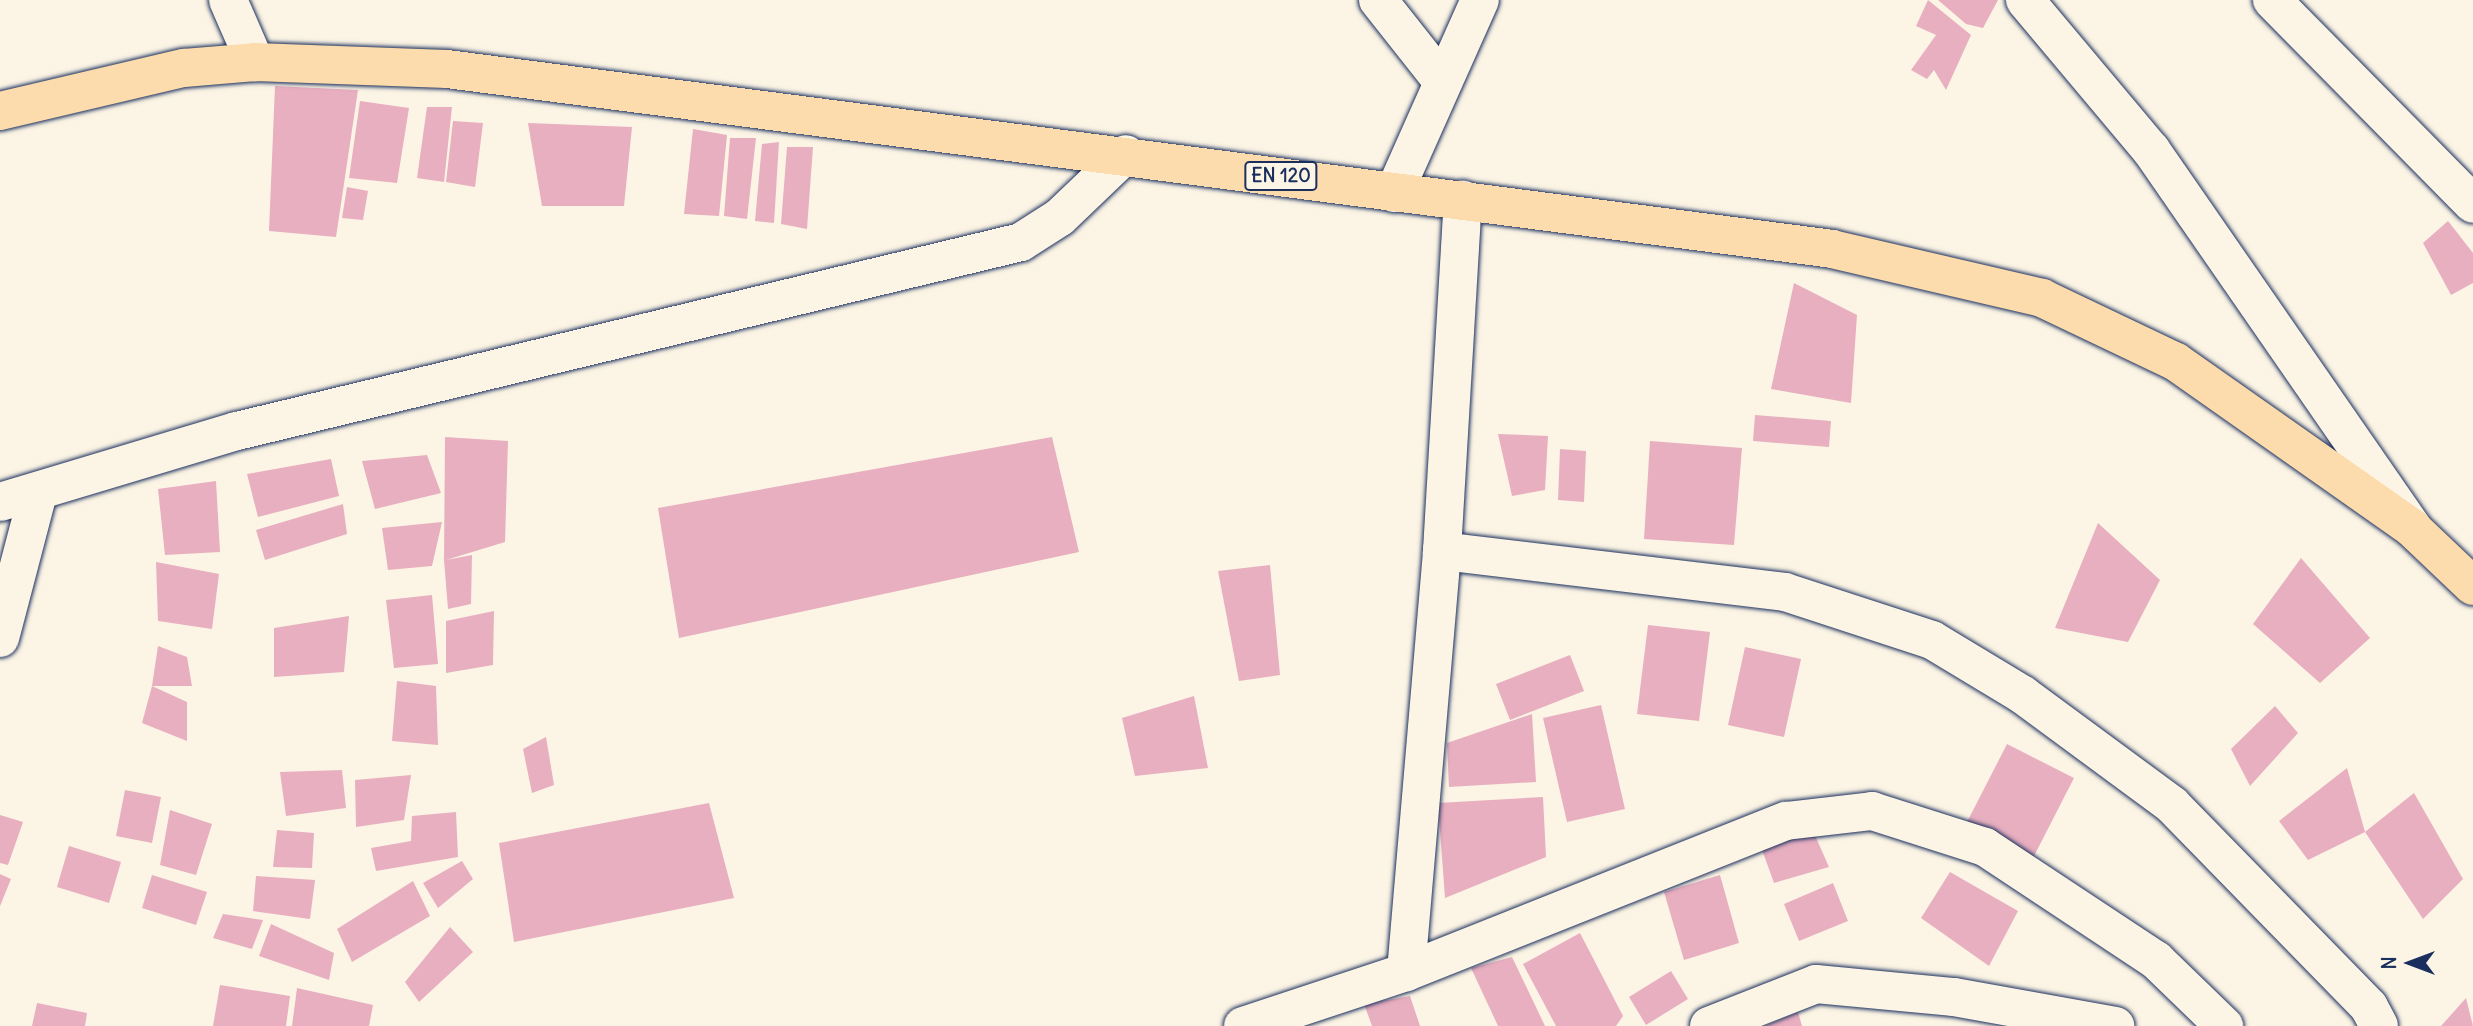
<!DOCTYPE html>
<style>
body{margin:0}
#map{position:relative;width:2473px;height:1026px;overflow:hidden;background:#fcf5e5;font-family:Delius,sans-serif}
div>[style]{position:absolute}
.building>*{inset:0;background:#e8afc0}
.roads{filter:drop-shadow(0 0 2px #1b2f5e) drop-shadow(0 0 2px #1b2f5e)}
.minor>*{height:38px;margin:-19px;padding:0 19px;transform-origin:19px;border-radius:19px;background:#fcf5e5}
.major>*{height:38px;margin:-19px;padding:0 19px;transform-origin:19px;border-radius:19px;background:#fcdcac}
span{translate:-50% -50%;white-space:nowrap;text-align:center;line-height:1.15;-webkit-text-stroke:5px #fcf5e5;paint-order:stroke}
.shield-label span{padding:2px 5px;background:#fcf5e5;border:2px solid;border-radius:5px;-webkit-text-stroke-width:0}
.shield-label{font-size:19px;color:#1b2f5e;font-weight:700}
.north{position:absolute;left:2375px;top:928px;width:70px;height:70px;-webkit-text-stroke:5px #fcf5e5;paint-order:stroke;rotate:270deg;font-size:19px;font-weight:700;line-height:28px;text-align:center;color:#1b2f5e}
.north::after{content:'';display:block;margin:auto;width:24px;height:32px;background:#1b2f5e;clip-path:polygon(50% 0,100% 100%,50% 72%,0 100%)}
</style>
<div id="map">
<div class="building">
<i style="clip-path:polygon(1928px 0,1971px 35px,1946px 90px,1934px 70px,1927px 79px,1911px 70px,1936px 35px,1916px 26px)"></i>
<i style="clip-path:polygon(1938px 0,1998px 0,1983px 28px,1966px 24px)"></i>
<i style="clip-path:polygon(275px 86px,358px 90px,336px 237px,269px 231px)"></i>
<i style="clip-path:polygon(360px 101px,409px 108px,397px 183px,349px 178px)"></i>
<i style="clip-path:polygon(427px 107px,452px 107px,444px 182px,417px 178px)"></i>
<i style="clip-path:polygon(453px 121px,483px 123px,475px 187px,446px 182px)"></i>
<i style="clip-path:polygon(528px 123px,632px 127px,624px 206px,542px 206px)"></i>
<i style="clip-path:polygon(693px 129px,727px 135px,719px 216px,684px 214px)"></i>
<i style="clip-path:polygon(730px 138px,756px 138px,747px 219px,724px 216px)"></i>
<i style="clip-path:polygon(779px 142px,774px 223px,755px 221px,762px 144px)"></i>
<i style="clip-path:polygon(787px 147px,813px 147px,807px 229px,781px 224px)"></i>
<i style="clip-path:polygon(347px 187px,368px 191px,363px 220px,342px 218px)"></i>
<i style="clip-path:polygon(2448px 221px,2473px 253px,2473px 283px,2451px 295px,2423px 243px)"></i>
<i style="clip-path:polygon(1794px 283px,1857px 315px,1851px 403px,1771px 389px)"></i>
<i style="clip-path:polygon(1755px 415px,1831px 421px,1829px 447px,1753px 441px)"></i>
<i style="clip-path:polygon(1498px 434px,1548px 436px,1545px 490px,1512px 496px)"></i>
<i style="clip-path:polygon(445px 437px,508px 441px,505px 542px,446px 560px,472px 555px,471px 604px,448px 609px,444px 560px)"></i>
<i style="clip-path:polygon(1052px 437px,1079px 552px,679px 638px,658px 508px)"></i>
<i style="clip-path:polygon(1650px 441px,1742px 448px,1734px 545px,1644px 539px)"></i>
<i style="clip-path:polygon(1560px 449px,1586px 451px,1584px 502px,1558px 500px)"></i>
<i style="clip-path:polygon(427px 455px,441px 493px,375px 509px,362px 461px)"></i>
<i style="clip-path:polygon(331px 459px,339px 496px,258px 517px,247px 474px)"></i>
<i style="clip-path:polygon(216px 481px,220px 552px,165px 555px,158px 489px)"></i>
<i style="clip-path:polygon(343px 504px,347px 534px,265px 560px,256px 530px)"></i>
<i style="clip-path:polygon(442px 522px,432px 566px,388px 570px,382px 528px)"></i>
<i style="clip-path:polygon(2098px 523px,2160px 580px,2128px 642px,2055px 628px)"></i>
<i style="clip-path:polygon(2301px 558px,2370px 638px,2320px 683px,2253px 624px)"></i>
<i style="clip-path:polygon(156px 562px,219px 574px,212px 629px,158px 621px)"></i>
<i style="clip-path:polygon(1270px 565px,1280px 675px,1239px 681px,1218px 571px)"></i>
<i style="clip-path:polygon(432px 595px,438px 664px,394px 668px,386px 600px)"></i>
<i style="clip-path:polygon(494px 611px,493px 665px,446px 673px,446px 621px)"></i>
<i style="clip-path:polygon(349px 616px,344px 672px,274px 677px,274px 628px)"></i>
<i style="clip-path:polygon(1648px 625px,1710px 632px,1699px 721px,1637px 714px)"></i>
<i style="clip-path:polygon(158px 646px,187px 657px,192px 686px,152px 686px)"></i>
<i style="clip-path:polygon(1745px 647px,1801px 659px,1784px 737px,1728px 725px)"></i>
<i style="clip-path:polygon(1570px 655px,1584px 691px,1510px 720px,1496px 684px)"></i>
<i style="clip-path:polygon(397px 681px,436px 686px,438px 745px,392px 741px)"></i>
<i style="clip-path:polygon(152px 686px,187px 702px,187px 741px,142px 723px)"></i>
<i style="clip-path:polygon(1194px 696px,1208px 768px,1135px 776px,1122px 718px)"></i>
<i style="clip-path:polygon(1601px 705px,1625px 809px,1567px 822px,1543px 718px)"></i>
<i style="clip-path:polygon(2275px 706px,2298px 733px,2250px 786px,2231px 749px)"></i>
<i style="clip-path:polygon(1532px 714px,1536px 782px,1449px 787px,1447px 743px)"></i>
<i style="clip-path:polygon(546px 737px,554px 785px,532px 793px,523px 749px)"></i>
<i style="clip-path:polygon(2007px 744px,2074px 778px,2032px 860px,1965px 826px)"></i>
<i style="clip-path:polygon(2347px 768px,2365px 832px,2308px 860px,2279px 821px)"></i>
<i style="clip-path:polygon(342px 770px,346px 808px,286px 816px,280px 772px)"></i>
<i style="clip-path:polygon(411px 775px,404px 820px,356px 827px,355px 780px)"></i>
<i style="clip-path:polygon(125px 790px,161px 797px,152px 843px,116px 836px)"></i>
<i style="clip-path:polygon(2414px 793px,2463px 879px,2423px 919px,2365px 832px)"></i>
<i style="clip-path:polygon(1543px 797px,1546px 857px,1445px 898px,1438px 803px)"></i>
<i style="clip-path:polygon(709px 803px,734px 898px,514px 942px,499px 843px)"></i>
<i style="clip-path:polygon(170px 810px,212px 824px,196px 875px,160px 865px)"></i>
<i style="clip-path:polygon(456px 812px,458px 857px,376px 871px,371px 848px,411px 841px,412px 816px)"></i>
<i style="clip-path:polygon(0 815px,23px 822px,8px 865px,0 863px)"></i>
<i style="clip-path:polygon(1810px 824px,1829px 867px,1774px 883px,1761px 847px)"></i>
<i style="clip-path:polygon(277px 830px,314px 833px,312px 868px,273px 867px)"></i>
<i style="clip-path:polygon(69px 846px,121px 862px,109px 903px,57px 887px)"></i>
<i style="clip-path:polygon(462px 861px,473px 879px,438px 908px,423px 883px)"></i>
<i style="clip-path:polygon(1950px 872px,2018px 911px,1989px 966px,1921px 918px)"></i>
<i style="clip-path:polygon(0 874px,11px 879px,0 906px)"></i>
<i style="clip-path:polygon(152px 875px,207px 892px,196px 925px,142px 908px)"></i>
<i style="clip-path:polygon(1720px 875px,1739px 943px,1684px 960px,1664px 892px)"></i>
<i style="clip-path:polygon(256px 876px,315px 880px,310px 919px,253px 911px)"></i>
<i style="clip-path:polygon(413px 881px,430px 916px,352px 962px,337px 929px)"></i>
<i style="clip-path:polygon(1833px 883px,1848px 921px,1799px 941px,1784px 904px)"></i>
<i style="clip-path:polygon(223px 914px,263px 920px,252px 949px,213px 938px)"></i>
<i style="clip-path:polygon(271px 924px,334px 953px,329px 980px,259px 956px)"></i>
<i style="clip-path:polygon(450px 927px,473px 952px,419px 1002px,405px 982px)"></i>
<i style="clip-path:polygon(1580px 933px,1623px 1016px,1616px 1026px,1556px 1026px,1523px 964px)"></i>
<i style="clip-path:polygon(1512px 957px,1545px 1026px,1498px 1026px,1471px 968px)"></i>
<i style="clip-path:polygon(1671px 971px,1688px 999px,1646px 1025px,1629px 997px)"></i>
<i style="clip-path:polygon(220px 985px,290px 996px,286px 1026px,213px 1026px)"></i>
<i style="clip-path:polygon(297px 988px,373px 1005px,369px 1026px,292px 1026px)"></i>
<i style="clip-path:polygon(1410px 996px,1420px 1026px,1372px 1026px,1364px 1004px)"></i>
<i style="clip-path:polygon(2466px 998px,2473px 1026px,2441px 1026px)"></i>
<i style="clip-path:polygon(37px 1003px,87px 1013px,85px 1026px,32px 1026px)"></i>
<i style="clip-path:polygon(1798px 1012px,1802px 1026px,1765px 1026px)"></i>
</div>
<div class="roads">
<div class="minor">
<i style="left:228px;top:0;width:68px;rotate:66.5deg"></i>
<i style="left:1378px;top:0;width:103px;rotate:51.7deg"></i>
<i style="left:2025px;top:0;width:196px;rotate:50deg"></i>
<i style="left:2151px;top:150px;width:457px;rotate:55.3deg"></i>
<i style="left:2272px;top:0;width:286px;rotate:45.4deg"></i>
<i style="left:1394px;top:193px;width:211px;rotate:-66deg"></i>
<i style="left:0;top:502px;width:247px;rotate:-16.7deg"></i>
<i style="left:237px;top:431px;width:806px;rotate:-13.55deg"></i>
<i style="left:1021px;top:242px;width:46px;rotate:-32.7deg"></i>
<i style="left:1060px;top:217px;width:91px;rotate:-43.7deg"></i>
<i style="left:1442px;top:551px;width:345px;rotate:6.8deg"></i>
<i style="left:1785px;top:592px;width:155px;rotate:18.1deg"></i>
<i style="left:1932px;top:640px;width:106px;rotate:31.1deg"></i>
<i style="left:2023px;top:695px;width:185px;rotate:36.4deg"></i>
<i style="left:2172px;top:805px;width:282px;rotate:45.7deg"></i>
<i style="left:2369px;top:1007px;width:21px;rotate:62deg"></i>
<i style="left:0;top:638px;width:150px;rotate:-75.3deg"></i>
<i style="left:1406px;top:972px;width:423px;rotate:-85.1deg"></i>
<i style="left:1442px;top:551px;width:352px;rotate:-86.6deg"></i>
<i style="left:1243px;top:1026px;width:172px;rotate:-18.3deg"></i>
<i style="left:1406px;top:972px;width:409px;rotate:-21.7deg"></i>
<i style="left:1786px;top:821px;width:87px;rotate:-6.6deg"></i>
<i style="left:1872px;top:811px;width:119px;rotate:17.7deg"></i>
<i style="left:1985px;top:847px;width:205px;rotate:33.5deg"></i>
<i style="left:2156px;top:960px;width:95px;rotate:44.1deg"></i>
<i style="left:1709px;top:1026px;width:115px;rotate:-21.4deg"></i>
<i style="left:1816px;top:984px;width:139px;rotate:5.4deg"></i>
<i style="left:1954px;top:997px;width:164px;rotate:10.2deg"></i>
</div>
<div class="major">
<i style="left:0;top:111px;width:189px;rotate:-13.2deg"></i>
<i style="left:184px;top:68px;width:71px;rotate:-4.8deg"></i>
<i style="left:255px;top:62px;width:192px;rotate:2.1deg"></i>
<i style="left:447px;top:69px;width:1397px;rotate:7.4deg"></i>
<i style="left:1832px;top:249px;width:216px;rotate:13.1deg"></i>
<i style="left:2042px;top:298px;width:148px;rotate:25.5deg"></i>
<i style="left:2176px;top:362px;width:289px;rotate:35.1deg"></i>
<i style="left:2412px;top:528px;width:84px;rotate:43.6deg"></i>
</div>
</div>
<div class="shield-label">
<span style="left:1281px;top:176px">EN 120</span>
</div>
<div class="north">N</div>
</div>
